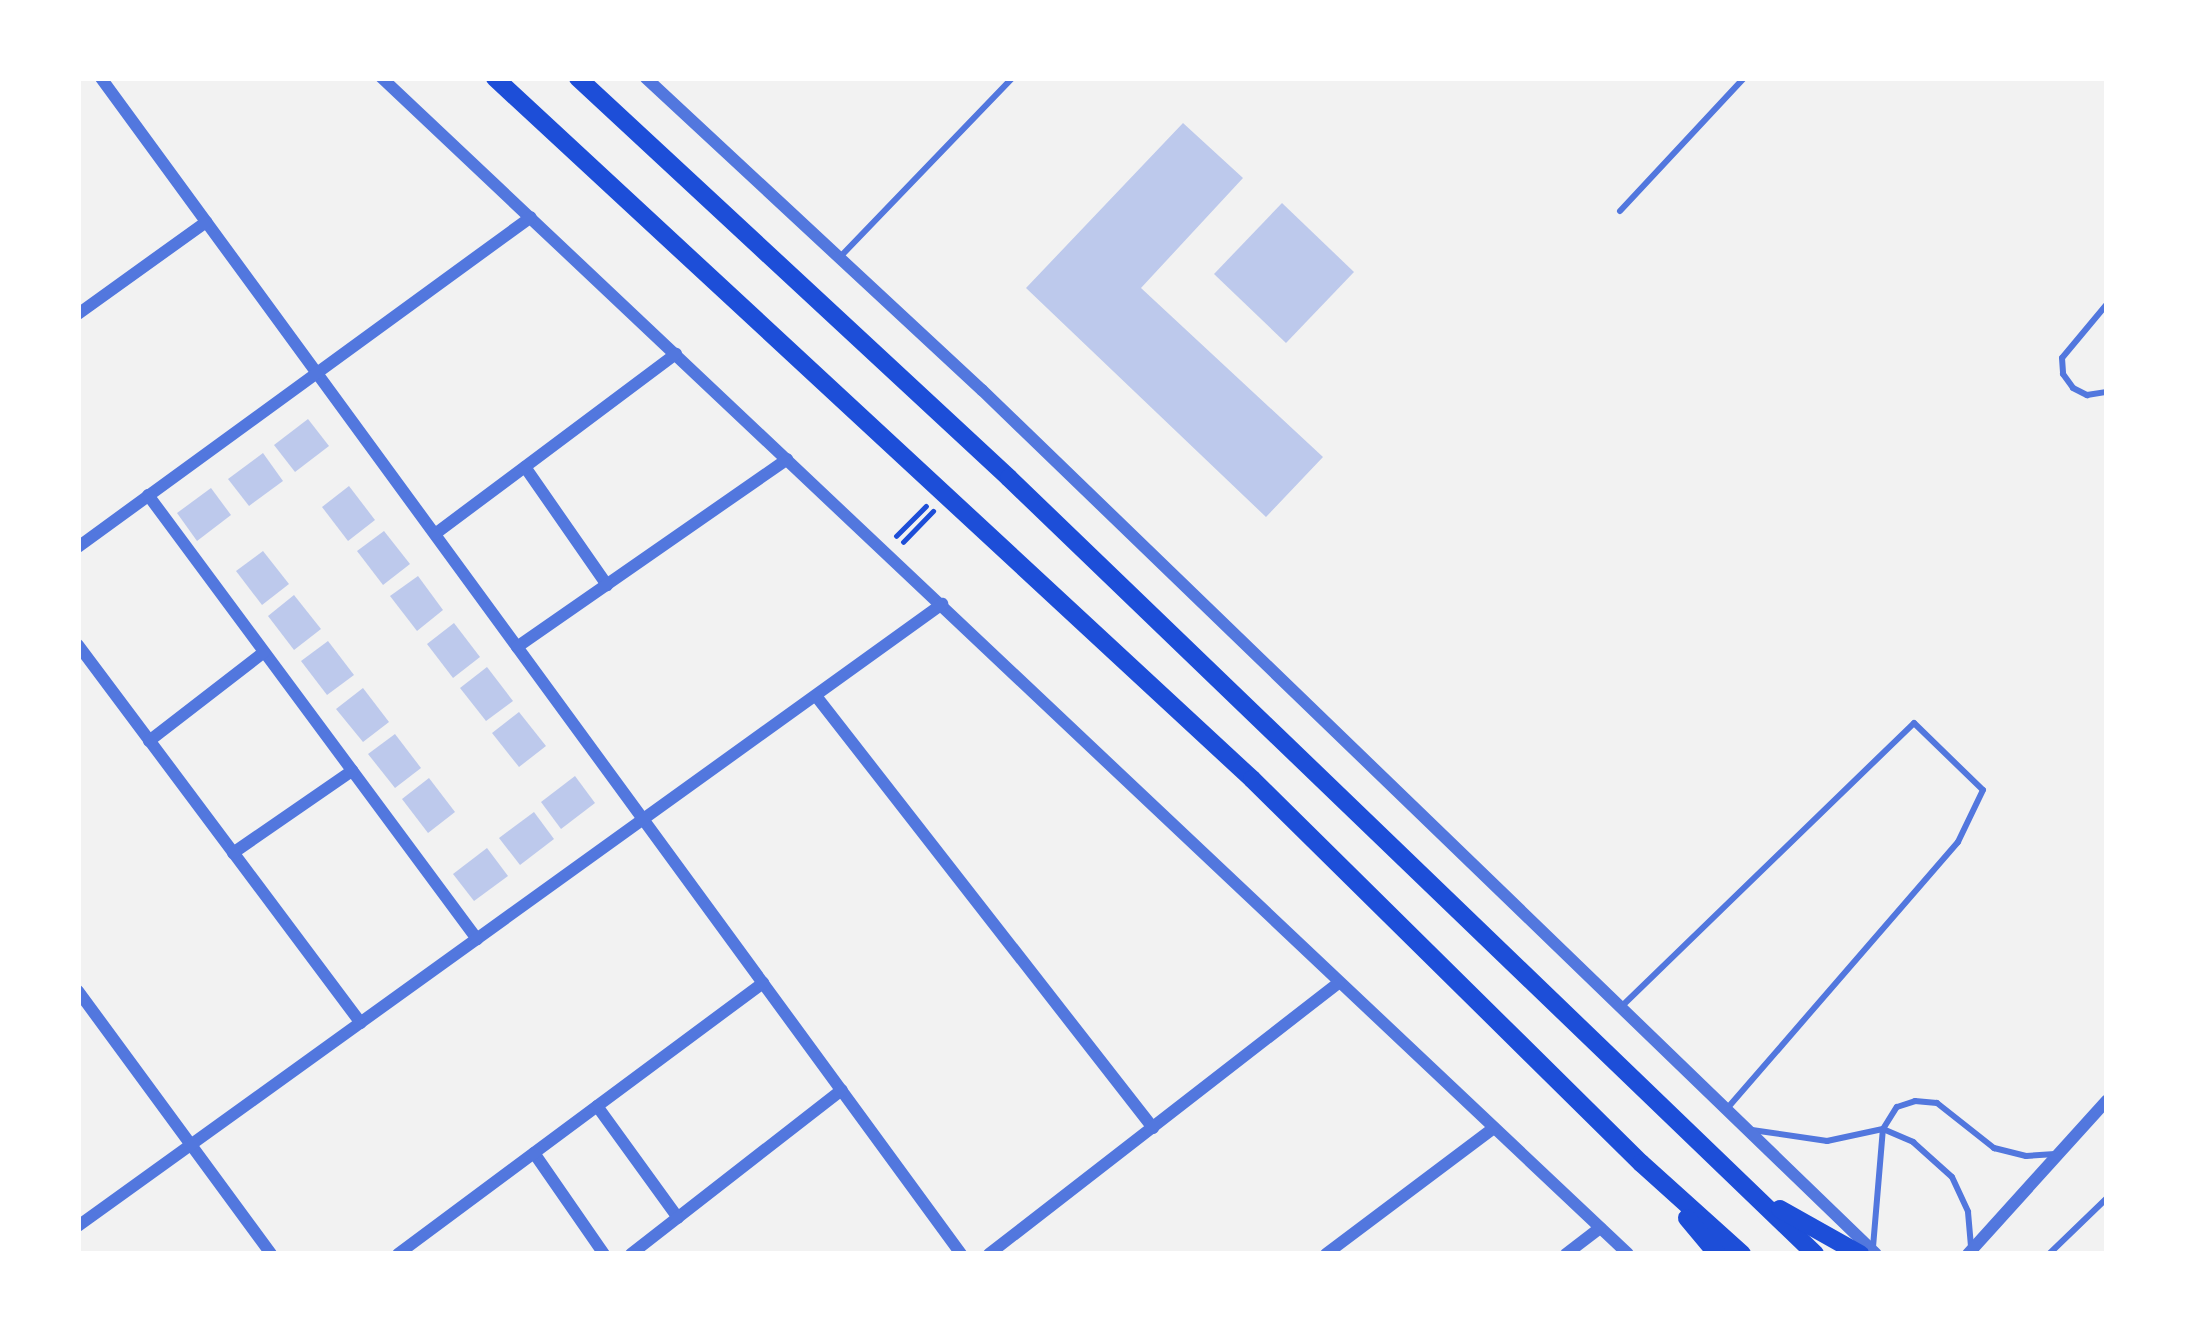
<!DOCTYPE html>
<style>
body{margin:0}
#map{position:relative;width:2185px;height:1332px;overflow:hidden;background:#f2f2f2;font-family:Mulish,sans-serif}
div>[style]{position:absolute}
.building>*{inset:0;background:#bdc9ec}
.path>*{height:4.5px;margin:-2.25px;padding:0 2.25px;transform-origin:2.25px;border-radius:2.25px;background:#1d4ed8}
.service>*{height:6px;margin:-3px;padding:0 3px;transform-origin:3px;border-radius:3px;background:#5277de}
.minor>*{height:12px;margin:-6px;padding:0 6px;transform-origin:6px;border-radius:6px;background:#5277de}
.primary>*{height:18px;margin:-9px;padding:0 9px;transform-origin:9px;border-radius:9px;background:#1d4ed8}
span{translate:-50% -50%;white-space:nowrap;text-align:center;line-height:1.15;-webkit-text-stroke:12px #fff;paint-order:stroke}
.frame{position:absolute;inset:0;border:81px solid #fff;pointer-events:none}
</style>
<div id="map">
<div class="building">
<i style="clip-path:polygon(1183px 123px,1243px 178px,1141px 288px,1323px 457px,1266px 517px,1026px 288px)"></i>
<i style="clip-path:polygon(1282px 203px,1354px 272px,1286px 343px,1214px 274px)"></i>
<i style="clip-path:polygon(308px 419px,329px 446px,295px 472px,274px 445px)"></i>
<i style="clip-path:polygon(263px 453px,283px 481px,249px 506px,228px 479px)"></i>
<i style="clip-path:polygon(349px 486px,375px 520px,348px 541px,322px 507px)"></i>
<i style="clip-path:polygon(211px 488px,231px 515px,197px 541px,177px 513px)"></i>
<i style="clip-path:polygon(384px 531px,410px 564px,383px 585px,357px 551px)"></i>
<i style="clip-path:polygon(263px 551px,289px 584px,262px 605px,236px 571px)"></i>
<i style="clip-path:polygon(418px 576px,443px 610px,417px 631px,390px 596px)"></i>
<i style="clip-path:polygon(294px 595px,321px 629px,294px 650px,268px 616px)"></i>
<i style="clip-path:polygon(454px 623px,480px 657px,453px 678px,427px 644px)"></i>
<i style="clip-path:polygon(328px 641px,354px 675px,327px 695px,301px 661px)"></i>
<i style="clip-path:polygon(487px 667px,513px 701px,486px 721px,460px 688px)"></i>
<i style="clip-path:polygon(363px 688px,389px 722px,363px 742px,336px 709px)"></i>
<i style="clip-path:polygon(519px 712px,546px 746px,519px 767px,492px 733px)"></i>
<i style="clip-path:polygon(395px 734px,421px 768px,395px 788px,368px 754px)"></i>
<i style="clip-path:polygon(575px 776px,595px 803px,561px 829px,541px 802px)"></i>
<i style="clip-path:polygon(429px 778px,455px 812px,428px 833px,402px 799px)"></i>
<i style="clip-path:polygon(534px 812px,554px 839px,520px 865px,499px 838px)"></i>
<i style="clip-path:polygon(487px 848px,508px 876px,474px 901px,453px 874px)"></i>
</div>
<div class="path">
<i style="left:896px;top:536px;width:42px;rotate:-45deg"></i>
<i style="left:903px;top:542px;width:43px;rotate:-45.9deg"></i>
</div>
<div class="service">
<i style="left:1620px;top:211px;width:182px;rotate:-47deg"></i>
<i style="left:840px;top:257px;width:248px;rotate:-46.1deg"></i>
<i style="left:2107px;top:304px;width:70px;rotate:129.8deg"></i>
<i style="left:2062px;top:358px;width:16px;rotate:86deg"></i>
<i style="left:2063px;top:374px;width:17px;rotate:54deg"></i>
<i style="left:2073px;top:388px;width:16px;rotate:27deg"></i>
<i style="left:2087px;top:395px;width:20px;rotate:-9deg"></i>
<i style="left:1621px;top:1007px;width:408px;rotate:-44.1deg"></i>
<i style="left:1914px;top:723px;width:96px;rotate:44.2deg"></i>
<i style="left:1983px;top:790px;width:58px;rotate:115.7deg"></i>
<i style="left:1958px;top:842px;width:353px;rotate:130.9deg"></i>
<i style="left:1752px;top:1130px;width:76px;rotate:8.3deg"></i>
<i style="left:1827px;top:1141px;width:57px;rotate:-12.1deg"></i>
<i style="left:1883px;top:1129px;width:33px;rotate:23deg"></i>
<i style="left:1913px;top:1142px;width:52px;rotate:41.9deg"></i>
<i style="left:1952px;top:1177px;width:38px;rotate:65deg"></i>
<i style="left:1968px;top:1212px;width:34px;rotate:85deg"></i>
<i style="left:1873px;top:1247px;width:118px;rotate:-85.2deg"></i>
<i style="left:1883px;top:1129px;width:26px;rotate:-58deg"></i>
<i style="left:1897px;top:1107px;width:19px;rotate:-18deg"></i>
<i style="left:1915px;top:1101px;width:22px;rotate:5deg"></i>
<i style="left:1937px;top:1103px;width:73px;rotate:38.3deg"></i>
<i style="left:1994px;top:1148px;width:33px;rotate:14deg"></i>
<i style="left:2026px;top:1156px;width:29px;rotate:-4deg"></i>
<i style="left:2049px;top:1254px;width:81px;rotate:-44deg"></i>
</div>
<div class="minor">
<i style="left:101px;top:78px;width:1457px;rotate:53.82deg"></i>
<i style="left:382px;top:78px;width:1713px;rotate:43.34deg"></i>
<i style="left:646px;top:78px;width:459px;rotate:42.9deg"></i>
<i style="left:982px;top:390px;width:1243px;rotate:44.02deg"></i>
<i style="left:78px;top:314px;width:158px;rotate:-35.7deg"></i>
<i style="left:525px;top:467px;width:144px;rotate:55.2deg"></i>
<i style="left:148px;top:495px;width:553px;rotate:53.46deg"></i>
<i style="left:435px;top:534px;width:301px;rotate:-36.8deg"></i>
<i style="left:78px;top:547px;width:560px;rotate:-36.07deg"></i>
<i style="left:78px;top:645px;width:472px;rotate:53.2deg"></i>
<i style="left:517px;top:647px;width:329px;rotate:-34.8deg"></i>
<i style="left:816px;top:696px;width:548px;rotate:52.04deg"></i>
<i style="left:149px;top:741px;width:145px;rotate:-37.7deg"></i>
<i style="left:233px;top:853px;width:145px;rotate:-34.6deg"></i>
<i style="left:78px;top:991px;width:326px;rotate:53.7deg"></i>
<i style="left:597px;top:1106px;width:138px;rotate:54.1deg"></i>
<i style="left:534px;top:1153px;width:123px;rotate:55.3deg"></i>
<i style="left:78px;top:1226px;width:1065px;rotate:-35.75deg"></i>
<i style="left:398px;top:1254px;width:455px;rotate:-36.6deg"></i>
<i style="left:631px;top:1254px;width:267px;rotate:-37.9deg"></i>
<i style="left:989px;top:1254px;width:443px;rotate:-37.8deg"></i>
<i style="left:1326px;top:1254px;width:210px;rotate:-36.9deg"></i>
<i style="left:1566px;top:1254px;width:43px;rotate:-37.4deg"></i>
<i style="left:1968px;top:1254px;width:207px;rotate:-47.9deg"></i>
</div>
<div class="primary">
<i style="left:495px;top:78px;width:1032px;rotate:42.8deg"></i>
<i style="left:1252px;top:779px;width:547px;rotate:44.63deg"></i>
<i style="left:1641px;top:1163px;width:136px;rotate:42deg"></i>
<i style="left:578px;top:78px;width:588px;rotate:42.86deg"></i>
<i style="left:1009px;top:478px;width:1119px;rotate:43.91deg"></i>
<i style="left:1780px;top:1209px;width:92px;rotate:29.4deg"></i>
<i style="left:1687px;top:1218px;width:47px;rotate:50.2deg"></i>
</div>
<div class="frame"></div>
</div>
